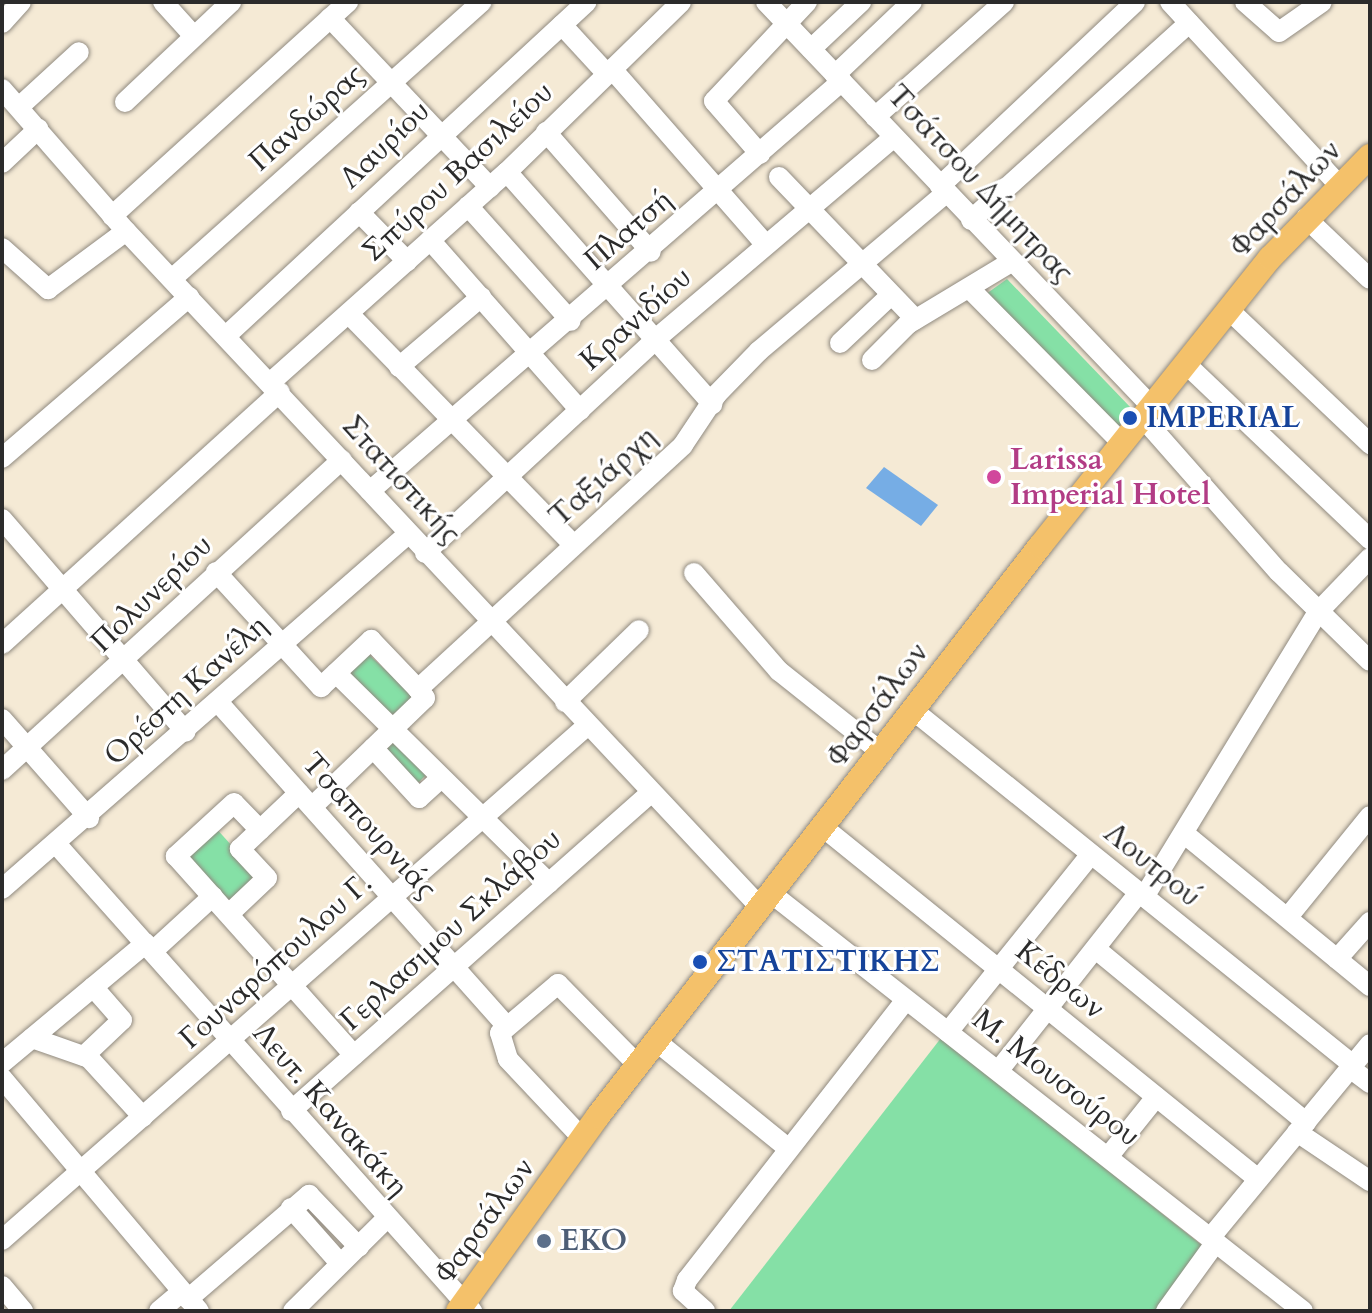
<!DOCTYPE html>
<meta charset="utf-8">
<style>
body{margin:0}
#map{position:relative;width:1372px;height:1313px;overflow:hidden;background:#f5ead5;font-family:Cardo,serif}
div>[style]{position:absolute}
.green>*{inset:0;background:#85e0a6}
.water>*{inset:0;background:#76ade5}
.roads{filter:drop-shadow(0 0 2px #908a80) drop-shadow(0 0 2px #908a80)}
.minor>*{height:20px;margin:-10px;padding:0 10px;transform-origin:10px;border-radius:10px;background:#fff}
.major>*{height:24px;margin:-12px;padding:0 12px;transform-origin:12px;border-radius:12px;background:#f4c16a}
.dots>*{width:22px;height:22px;translate:-50% -50%;box-sizing:border-box;border:4px solid #fff;border-radius:50%}
span{translate:-50% -50%;white-space:nowrap;text-align:center;line-height:1.15;-webkit-text-stroke:6px #fff;paint-order:stroke}
.street-label{font-size:30px;color:#2b2b2b}
.transit-label{font-size:30px;color:#164399;font-weight:700}
.left{translate:0 -50%;text-align:left}
.hotel-label{font-size:30px;color:#b23c85;font-weight:700}
.service-label{font-size:30px;color:#4e5e75;font-weight:700}
.frame{position:absolute;inset:0;border:4px solid #2b2b2b;pointer-events:none}
</style>
<div id="map">
<div class="green">
<i style="clip-path:polygon(1007px 279px,1133px 410px,1116px 429px,986px 294px)"></i>
<i style="clip-path:polygon(367px 653px,413px 695px,394px 719px,347px 672px)"></i>
<i style="clip-path:polygon(391px 738px,427px 774px,418px 783px,383px 746px)"></i>
<i style="clip-path:polygon(214px 826px,260px 877px,230px 906px,183px 853px)"></i>
<i style="clip-path:polygon(941px 1038px,1214px 1255px,1171px 1311px,729px 1311px)"></i>
</div>
<div class="water">
<i style="clip-path:polygon(884px 467px,938px 505px,921px 526px,866px 488px)"></i>
</div>
<div class="roads">
<div class="minor">
<i style="left:163px;top:2px;width:43px;rotate:47.8deg"></i>
<i style="left:766px;top:2px;width:559px;rotate:46.38deg"></i>
<i style="left:1170px;top:2px;width:249px;rotate:47.3deg"></i>
<i style="left:1245px;top:2px;width:45px;rotate:41.4deg"></i>
<i style="left:1279px;top:32px;width:52px;rotate:-34.9deg"></i>
<i style="left:330px;top:18px;width:233px;rotate:46.6deg"></i>
<i style="left:2px;top:23px;width:28px;rotate:-48deg"></i>
<i style="left:562px;top:25px;width:67px;rotate:47.4deg"></i>
<i style="left:811px;top:49px;width:69px;rotate:-43.2deg"></i>
<i style="left:612px;top:69px;width:232px;rotate:48.8deg"></i>
<i style="left:835px;top:75px;width:106px;rotate:-43.5deg"></i>
<i style="left:2px;top:89px;width:189px;rotate:48.9deg"></i>
<i style="left:126px;top:231px;width:927px;rotate:46.84deg"></i>
<i style="left:125px;top:102px;width:146px;rotate:-43.3deg"></i>
<i style="left:19px;top:107px;width:81px;rotate:-42.5deg"></i>
<i style="left:875px;top:117px;width:173px;rotate:-41.7deg"></i>
<i style="left:546px;top:132px;width:159px;rotate:48.8deg"></i>
<i style="left:760px;top:154px;width:70px;rotate:-131deg"></i>
<i style="left:714px;top:101px;width:136px;rotate:-46.8deg"></i>
<i style="left:2px;top:163px;width:50px;rotate:-43.4deg"></i>
<i style="left:507px;top:172px;width:310px;rotate:48.5deg"></i>
<i style="left:779px;top:177px;width:197px;rotate:46.2deg"></i>
<i style="left:940px;top:186px;width:268px;rotate:-43.3deg"></i>
<i style="left:468px;top:206px;width:154px;rotate:48.2deg"></i>
<i style="left:359px;top:212px;width:69px;rotate:45.6deg"></i>
<i style="left:112px;top:216px;width:319px;rotate:-42.2deg"></i>
<i style="left:1306px;top:218px;width:88px;rotate:43.6deg"></i>
<i style="left:971px;top:220px;width:294px;rotate:-42.1deg"></i>
<i style="left:430px;top:240px;width:227px;rotate:48.6deg"></i>
<i style="left:2px;top:248px;width:62px;rotate:41.7deg"></i>
<i style="left:48px;top:289px;width:97px;rotate:-36.6deg"></i>
<i style="left:173px;top:278px;width:414px;rotate:-41.8deg"></i>
<i style="left:970px;top:289px;width:216px;rotate:45.4deg"></i>
<i style="left:1229px;top:310px;width:195px;rotate:43.5deg"></i>
<i style="left:349px;top:314px;width:321px;rotate:45.8deg"></i>
<i style="left:227px;top:335px;width:490px;rotate:-42.8deg"></i>
<i style="left:840px;top:343px;width:70px;rotate:-43.3deg"></i>
<i style="left:872px;top:360px;width:51px;rotate:-45deg"></i>
<i style="left:908px;top:324px;width:120px;rotate:-31deg"></i>
<i style="left:1186px;top:364px;width:254px;rotate:43.6deg"></i>
<i style="left:399px;top:367px;width:108px;rotate:-40.5deg"></i>
<i style="left:271px;top:382px;width:316px;rotate:-41.7deg"></i>
<i style="left:507px;top:172px;width:243px;rotate:-44.3deg"></i>
<i style="left:1143px;top:418px;width:205px;rotate:48.6deg"></i>
<i style="left:1279px;top:572px;width:127px;rotate:44.4deg"></i>
<i style="left:2px;top:458px;width:247px;rotate:-40.7deg"></i>
<i style="left:370px;top:491px;width:625px;rotate:-40.98deg"></i>
<i style="left:2px;top:519px;width:281px;rotate:49.2deg"></i>
<i style="left:425px;top:553px;width:316px;rotate:-42.8deg"></i>
<i style="left:657px;top:338px;width:311px;rotate:-40.3deg"></i>
<i style="left:216px;top:572px;width:156px;rotate:47.6deg"></i>
<i style="left:321px;top:687px;width:69px;rotate:-43.2deg"></i>
<i style="left:371px;top:640px;width:68px;rotate:46.2deg"></i>
<i style="left:694px;top:573px;width:130px;rotate:49.1deg"></i>
<i style="left:779px;top:671px;width:132px;rotate:38.5deg"></i>
<i style="left:2px;top:644px;width:375px;rotate:-42.2deg"></i>
<i style="left:336px;top:673px;width:299px;rotate:44.6deg"></i>
<i style="left:218px;top:702px;width:433px;rotate:48.3deg"></i>
<i style="left:565px;top:702px;width:103px;rotate:-44.2deg"></i>
<i style="left:914px;top:711px;width:564px;rotate:38.88deg"></i>
<i style="left:2px;top:719px;width:132px;rotate:48.7deg"></i>
<i style="left:373px;top:748px;width:68px;rotate:47.4deg"></i>
<i style="left:419px;top:798px;width:30px;rotate:-42deg"></i>
<i style="left:2px;top:770px;width:460px;rotate:-42.4deg"></i>
<i style="left:312px;top:807px;width:157px;rotate:-44deg"></i>
<i style="left:425px;top:698px;width:11px;rotate:-128deg"></i>
<i style="left:418px;top:689px;width:360px;rotate:-42.6deg"></i>
<i style="left:683px;top:445px;width:61px;rotate:-56.3deg"></i>
<i style="left:717px;top:394px;width:60px;rotate:-45.7deg"></i>
<i style="left:759px;top:351px;width:245px;rotate:-40.2deg"></i>
<i style="left:824px;top:828px;width:558px;rotate:38.96deg"></i>
<i style="left:260px;top:830px;width:37px;rotate:-134deg"></i>
<i style="left:234px;top:803px;width:79px;rotate:137.6deg"></i>
<i style="left:176px;top:856px;width:267px;rotate:48.2deg"></i>
<i style="left:1186px;top:835px;width:238px;rotate:39.4deg"></i>
<i style="left:58px;top:846px;width:623px;rotate:48.32deg"></i>
<i style="left:2px;top:889px;width:539px;rotate:-41.17deg"></i>
<i style="left:772px;top:894px;width:675px;rotate:38.14deg"></i>
<i style="left:1144px;top:897px;width:334px;rotate:-58.6deg"></i>
<i style="left:1318px;top:612px;width:75px;rotate:-46.1deg"></i>
<i style="left:229px;top:914px;width:52px;rotate:-43.5deg"></i>
<i style="left:267px;top:878px;width:40px;rotate:-133deg"></i>
<i style="left:240px;top:849px;width:81px;rotate:-43.5deg"></i>
<i style="left:1288px;top:917px;width:130px;rotate:-50.9deg"></i>
<i style="left:1097px;top:950px;width:271px;rotate:39.5deg"></i>
<i style="left:153px;top:951px;width:81px;rotate:-42.5deg"></i>
<i style="left:1337px;top:959px;width:50px;rotate:-48.3deg"></i>
<i style="left:948px;top:1032px;width:228px;rotate:-51.2deg"></i>
<i style="left:32px;top:1038px;width:60px;rotate:19.3deg"></i>
<i style="left:89px;top:1058px;width:80px;rotate:47.5deg"></i>
<i style="left:656px;top:1041px;width:166px;rotate:39.1deg"></i>
<i style="left:84px;top:1056px;width:52px;rotate:-43.5deg"></i>
<i style="left:122px;top:1020px;width:44px;rotate:-131.3deg"></i>
<i style="left:2px;top:1063px;width:187px;rotate:-39.8deg"></i>
<i style="left:1350px;top:1068px;width:25px;rotate:37deg"></i>
<i style="left:999px;top:1070px;width:226px;rotate:-51.7deg"></i>
<i style="left:2px;top:1078px;width:305px;rotate:49.8deg"></i>
<i style="left:291px;top:1111px;width:480px;rotate:-41.5deg"></i>
<i style="left:1297px;top:1132px;width:88px;rotate:33.9deg"></i>
<i style="left:583px;top:1139px;width:110px;rotate:-133.2deg"></i>
<i style="left:508px;top:1059px;width:27px;rotate:-107deg"></i>
<i style="left:500px;top:1033px;width:76px;rotate:-40.2deg"></i>
<i style="left:558px;top:984px;width:114px;rotate:45.4deg"></i>
<i style="left:1108px;top:1157px;width:77px;rotate:-51.3deg"></i>
<i style="left:291px;top:1208px;width:72px;rotate:48.4deg"></i>
<i style="left:1211px;top:1237px;width:250px;rotate:-50.5deg"></i>
<i style="left:2px;top:1240px;width:780px;rotate:-41.31deg"></i>
<i style="left:2px;top:1286px;width:33px;rotate:50deg"></i>
<i style="left:188px;top:1299px;width:160px;rotate:-40.7deg"></i>
<i style="left:309px;top:1195px;width:72px;rotate:46.1deg"></i>
<i style="left:159px;top:1311px;width:30px;rotate:-40deg"></i>
<i style="left:293px;top:1311px;width:129px;rotate:-44.7deg"></i>
<i style="left:705px;top:1311px;width:30px;rotate:-138deg"></i>
<i style="left:683px;top:1291px;width:12px;rotate:-70deg"></i>
<i style="left:687px;top:1280px;width:354px;rotate:-52deg"></i>
<i style="left:1166px;top:1311px;width:85px;rotate:-54.1deg"></i>
</div>
<div class="major">
<i style="left:458px;top:1311px;width:240px;rotate:-54.3deg"></i>
<i style="left:598px;top:1116px;width:721px;rotate:-52.21deg"></i>
<i style="left:1040px;top:546px;width:369px;rotate:-51.4deg"></i>
<i style="left:1270px;top:258px;width:143px;rotate:-45.6deg"></i>
</div>
</div>
<div class="dots">
<i style="left:1130px;top:418px;background:#1a4fb4"></i>
<i style="left:994px;top:477px;background:#d1479c"></i>
<i style="left:700px;top:962px;background:#1a4fb4"></i>
<i style="left:544px;top:1241px;background:#5c6f8a"></i>
</div>
<div class="street-label">
<span style="left:307px;top:118px;rotate:-42deg">Πανδώρας</span>
<span style="left:385px;top:145px;rotate:-44deg">Λαυρίου</span>
<span style="left:458px;top:172px;rotate:-43deg">Σπύρου Βασιλείου</span>
<span style="left:980px;top:184px;rotate:47deg">Τσάτσου Δήμητρας</span>
<span style="left:1286px;top:199px;rotate:-47deg">Φαρσάλων</span>
<span style="left:629px;top:230px;rotate:-41deg">Πλατσή</span>
<span style="left:636px;top:319px;rotate:-42deg">Κρανιδίου</span>
<span style="left:603px;top:477px;rotate:-42deg">Ταξιάρχη</span>
<span style="left:401px;top:480px;rotate:48deg">Στατιστικής</span>
<span style="left:152px;top:594px;rotate:-44deg">Πολυνερίου</span>
<span style="left:186px;top:691px;rotate:-42deg">Ορέστη Κανέλη</span>
<span style="left:878px;top:705px;rotate:-53deg">Φαρσάλων</span>
<span style="left:369px;top:826px;rotate:48deg">Τσαπουρνιάς</span>
<span style="left:1152px;top:865px;rotate:39deg">Λουτρού</span>
<span style="left:451px;top:930px;rotate:-42deg">Γερλασιμου Σκλάβου</span>
<span style="left:276px;top:961px;rotate:-42deg">Γουναρόπουλου Γ.</span>
<span style="left:1060px;top:980px;rotate:39deg">Κέδρων</span>
<span style="left:1056px;top:1078px;rotate:38deg">Μ. Μουσούρου</span>
<span style="left:330px;top:1110px;rotate:49deg">Λευτ. Κανακάκη</span>
<span style="left:485px;top:1221px;rotate:-54deg">Φαρσάλων</span>
</div>
<div class="transit-label">
<span class="left" style="left:1146px;top:418px">IMPERIAL</span>
<span class="left" style="left:716px;top:962px">ΣΤΑΤΙΣΤΙΚΗΣ</span>
</div>
<div class="hotel-label">
<span class="left" style="left:1010px;top:477px">Larissa<br>Imperial Hotel</span>
</div>
<div class="service-label">
<span class="left" style="left:560px;top:1241px">EKO</span>
</div>
<div class="frame"></div>
</div>
